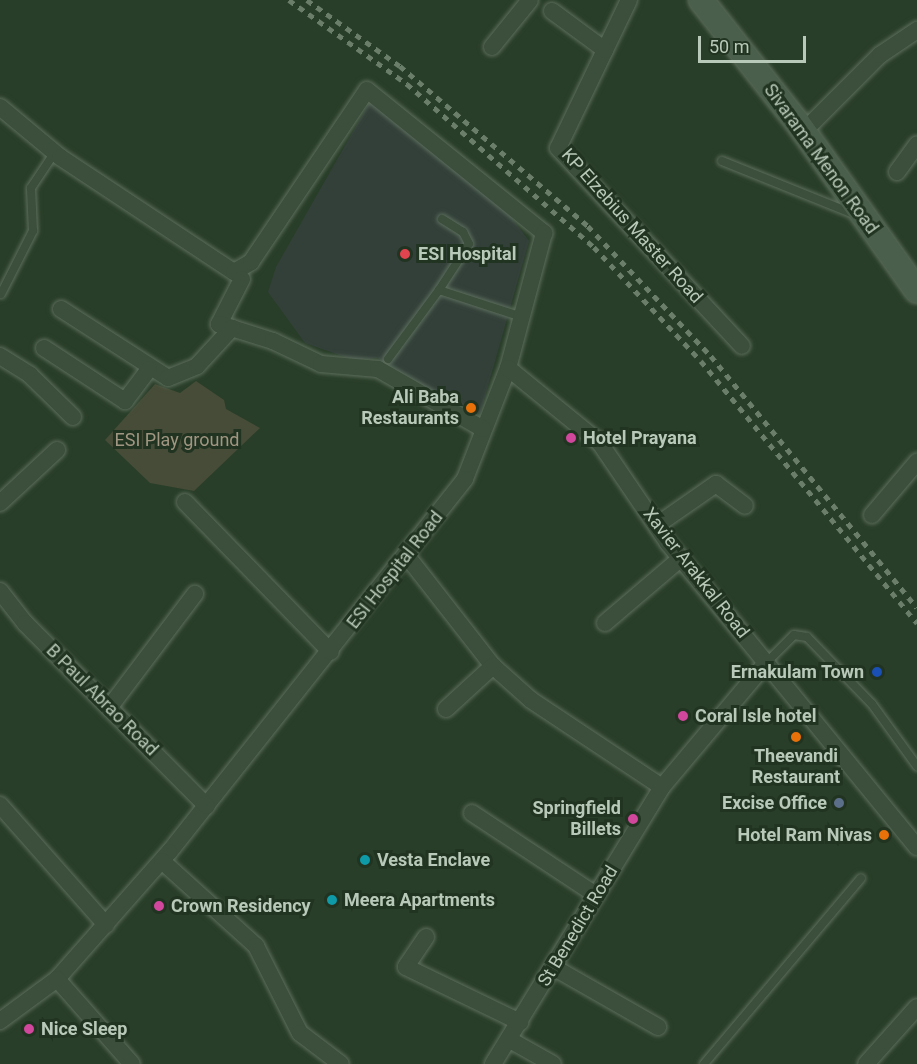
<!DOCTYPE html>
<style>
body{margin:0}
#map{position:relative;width:917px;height:1064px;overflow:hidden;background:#293e28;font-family:Roboto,sans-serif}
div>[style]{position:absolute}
.medical>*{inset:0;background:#33403a}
.green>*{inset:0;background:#464c37}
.roads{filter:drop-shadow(0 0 2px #5d6e5d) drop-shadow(0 0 2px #5d6e5d)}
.lane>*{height:8px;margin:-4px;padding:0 4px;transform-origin:4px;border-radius:4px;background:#3c4e3c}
.street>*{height:16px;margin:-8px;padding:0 8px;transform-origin:8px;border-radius:8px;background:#3c4e3c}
.secondary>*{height:24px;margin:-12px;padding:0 12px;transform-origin:12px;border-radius:12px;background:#4b604c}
.rail>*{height:4.5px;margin-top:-2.25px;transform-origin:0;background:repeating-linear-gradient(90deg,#6a7e6a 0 6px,transparent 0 12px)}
.dots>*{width:16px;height:16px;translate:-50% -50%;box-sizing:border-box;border:3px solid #213321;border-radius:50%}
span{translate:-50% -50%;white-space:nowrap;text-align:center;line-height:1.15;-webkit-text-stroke:6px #213321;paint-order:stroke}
.street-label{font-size:18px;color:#b9c9b9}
.poi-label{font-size:18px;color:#b9c9b9;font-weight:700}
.left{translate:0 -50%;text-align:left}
.right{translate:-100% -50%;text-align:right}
.park-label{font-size:18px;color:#a19681}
.scale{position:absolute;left:698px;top:36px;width:108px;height:27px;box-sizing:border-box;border:3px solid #b9c9b9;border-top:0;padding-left:8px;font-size:18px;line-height:21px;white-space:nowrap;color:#b9c9b9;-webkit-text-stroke:4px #213321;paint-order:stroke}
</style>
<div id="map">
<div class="medical">
<i style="clip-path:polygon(371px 100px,508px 213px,529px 241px,480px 414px,422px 390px,378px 358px,354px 360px,305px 343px,268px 292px,276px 267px)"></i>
</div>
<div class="green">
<i style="clip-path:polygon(196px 381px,224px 400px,226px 409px,260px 428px,194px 491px,150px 483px,105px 440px,155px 384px,180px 393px)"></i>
</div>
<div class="roads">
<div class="lane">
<i style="left:722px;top:161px;width:144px;rotate:21.9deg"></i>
<i style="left:442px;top:219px;width:25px;rotate:32deg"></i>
<i style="left:463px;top:232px;width:13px;rotate:63deg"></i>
<i style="left:469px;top:244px;width:55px;rotate:123.1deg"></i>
<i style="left:439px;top:290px;width:87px;rotate:18deg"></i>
<i style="left:1px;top:294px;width:71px;rotate:-63.1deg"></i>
<i style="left:33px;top:231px;width:43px;rotate:-92.7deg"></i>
<i style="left:31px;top:188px;width:43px;rotate:-56.3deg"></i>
<i style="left:388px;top:359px;width:86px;rotate:-53.5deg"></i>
<i style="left:767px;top:662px;width:38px;rotate:-45deg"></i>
<i style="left:794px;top:635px;width:13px;rotate:9deg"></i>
<i style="left:807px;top:637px;width:93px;rotate:45.9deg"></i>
<i style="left:872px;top:704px;width:77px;rotate:54deg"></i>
<i style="left:704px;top:1064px;width:243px;rotate:-49.8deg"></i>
</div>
<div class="street">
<i style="left:629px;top:0;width:164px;rotate:115.6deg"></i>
<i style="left:558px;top:148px;width:270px;rotate:47.1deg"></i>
<i style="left:552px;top:11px;width:66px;rotate:36.3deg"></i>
<i style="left:492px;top:47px;width:60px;rotate:-51deg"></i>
<i style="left:0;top:107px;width:78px;rotate:39.8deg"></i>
<i style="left:60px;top:157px;width:209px;rotate:33.5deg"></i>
<i style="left:234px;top:272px;width:20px;rotate:-30deg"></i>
<i style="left:251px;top:262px;width:207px;rotate:-56deg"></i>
<i style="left:367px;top:90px;width:228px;rotate:38.9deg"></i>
<i style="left:544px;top:233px;width:140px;rotate:104.9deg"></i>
<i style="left:508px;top:368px;width:119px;rotate:111.2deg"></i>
<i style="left:465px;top:479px;width:476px;rotate:128.4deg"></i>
<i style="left:169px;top:852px;width:169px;rotate:131.4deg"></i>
<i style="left:57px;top:979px;width:71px;rotate:143.6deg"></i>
<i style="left:803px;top:132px;width:109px;rotate:-45deg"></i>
<i style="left:880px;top:55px;width:45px;rotate:-34deg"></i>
<i style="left:897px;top:172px;width:34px;rotate:-54deg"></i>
<i style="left:242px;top:279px;width:51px;rotate:117.1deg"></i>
<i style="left:219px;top:324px;width:57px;rotate:17.5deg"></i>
<i style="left:273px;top:341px;width:53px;rotate:25.6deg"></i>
<i style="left:321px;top:364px;width:57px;rotate:5deg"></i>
<i style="left:378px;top:369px;width:121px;rotate:29.7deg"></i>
<i style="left:61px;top:309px;width:127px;rotate:32.8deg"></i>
<i style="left:168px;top:378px;width:31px;rotate:-22deg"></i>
<i style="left:197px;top:366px;width:52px;rotate:-47.4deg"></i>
<i style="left:44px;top:348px;width:97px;rotate:33.2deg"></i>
<i style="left:125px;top:401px;width:40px;rotate:-53deg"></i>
<i style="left:0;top:356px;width:36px;rotate:32deg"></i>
<i style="left:30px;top:375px;width:60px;rotate:44.3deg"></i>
<i style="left:508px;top:368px;width:119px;rotate:39.2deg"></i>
<i style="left:600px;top:443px;width:121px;rotate:55.8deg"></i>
<i style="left:668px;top:543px;width:393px;rotate:50.7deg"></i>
<i style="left:185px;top:502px;width:209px;rotate:45.8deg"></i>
<i style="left:0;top:503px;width:78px;rotate:-42.9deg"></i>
<i style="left:872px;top:515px;width:70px;rotate:-49.7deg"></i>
<i style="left:657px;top:525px;width:72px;rotate:-34.8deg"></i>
<i style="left:716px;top:484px;width:36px;rotate:37deg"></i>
<i style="left:407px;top:556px;width:140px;rotate:52deg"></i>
<i style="left:493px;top:666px;width:51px;rotate:41.8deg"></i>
<i style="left:531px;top:700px;width:157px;rotate:33.6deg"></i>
<i style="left:0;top:591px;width:41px;rotate:52deg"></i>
<i style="left:25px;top:623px;width:258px;rotate:45.2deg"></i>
<i style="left:605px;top:623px;width:100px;rotate:-40.5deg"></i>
<i style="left:109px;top:708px;width:143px;rotate:-53deg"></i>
<i style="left:446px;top:709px;width:64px;rotate:-42.5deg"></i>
<i style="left:0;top:805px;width:160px;rotate:48.5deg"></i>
<i style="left:472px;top:813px;width:149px;rotate:33.5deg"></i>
<i style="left:162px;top:861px;width:127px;rotate:42.1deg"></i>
<i style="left:256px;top:946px;width:97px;rotate:63.2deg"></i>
<i style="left:300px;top:1033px;width:51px;rotate:37.1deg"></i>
<i style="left:426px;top:937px;width:36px;rotate:124deg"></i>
<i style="left:406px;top:967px;width:127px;rotate:25.8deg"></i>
<i style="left:553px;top:967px;width:121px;rotate:29.7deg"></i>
<i style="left:57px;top:979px;width:113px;rotate:48.6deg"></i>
<i style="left:510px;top:1040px;width:49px;rotate:29.2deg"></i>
<i style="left:493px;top:1064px;width:324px;rotate:-58.6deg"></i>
<i style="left:662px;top:787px;width:163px;rotate:-50deg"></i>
<i style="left:866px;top:1064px;width:76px;rotate:-48.2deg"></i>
</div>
<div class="secondary">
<i style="left:701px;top:0;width:155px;rotate:51.8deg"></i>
<i style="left:797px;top:122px;width:207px;rotate:54.6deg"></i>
</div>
</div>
<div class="rail">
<i style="left:289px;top:0;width:145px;rotate:35.4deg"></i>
<i style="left:407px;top:84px;width:248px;rotate:41.1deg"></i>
<i style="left:594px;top:247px;width:156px;rotate:46.8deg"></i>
<i style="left:701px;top:361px;width:340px;rotate:50.5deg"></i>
<i style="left:307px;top:0;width:114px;rotate:35.4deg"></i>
<i style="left:400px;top:66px;width:247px;rotate:40.4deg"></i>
<i style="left:588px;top:226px;width:179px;rotate:46.6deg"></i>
<i style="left:711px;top:356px;width:325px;rotate:50.7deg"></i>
</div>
<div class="dots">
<i style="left:405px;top:254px;background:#e0444e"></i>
<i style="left:471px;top:408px;background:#e8710a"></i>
<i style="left:571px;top:438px;background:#d1479c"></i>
<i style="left:877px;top:672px;background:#1a4fb4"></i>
<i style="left:683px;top:716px;background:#d1479c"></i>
<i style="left:796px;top:737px;background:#e8710a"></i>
<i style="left:839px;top:803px;background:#5c6f8a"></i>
<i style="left:633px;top:819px;background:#d1479c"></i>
<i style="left:884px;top:835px;background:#e8710a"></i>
<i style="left:365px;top:860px;background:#0f9aa8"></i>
<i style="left:332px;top:900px;background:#0f9aa8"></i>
<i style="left:159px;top:906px;background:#d1479c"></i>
<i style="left:29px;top:1029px;background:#d1479c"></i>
</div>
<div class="street-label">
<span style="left:821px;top:159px;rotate:54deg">Sivarama Menon Road</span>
<span style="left:632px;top:226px;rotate:48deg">KP Elzebius Master Road</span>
<span style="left:395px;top:570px;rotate:-52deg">ESI Hospital Road</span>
<span style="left:696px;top:573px;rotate:52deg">Xavier Arakkal Road</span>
<span style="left:102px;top:700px;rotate:45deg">B Paul Abrao Road</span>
<span style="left:578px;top:926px;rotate:-59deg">St Benedict Road</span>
</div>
<div class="poi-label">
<span class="left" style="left:418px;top:254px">ESI Hospital</span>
<span class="right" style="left:459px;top:408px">Ali Baba<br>Restaurants</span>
<span class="left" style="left:583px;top:438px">Hotel Prayana</span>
<span class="right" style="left:864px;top:672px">Ernakulam Town</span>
<span class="left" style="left:695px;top:716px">Coral Isle hotel</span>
<span style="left:796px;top:767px">Theevandi<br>Restaurant</span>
<span class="right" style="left:827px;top:803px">Excise Office</span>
<span class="right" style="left:621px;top:819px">Springfield<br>Billets</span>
<span class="right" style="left:872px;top:835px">Hotel Ram Nivas</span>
<span class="left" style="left:377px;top:860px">Vesta Enclave</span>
<span class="left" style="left:344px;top:900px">Meera Apartments</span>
<span class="left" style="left:171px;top:906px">Crown Residency</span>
<span class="left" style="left:41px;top:1029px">Nice Sleep</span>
</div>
<div class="park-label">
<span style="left:177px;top:440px">ESI Play ground</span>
</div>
<div class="scale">50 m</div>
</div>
